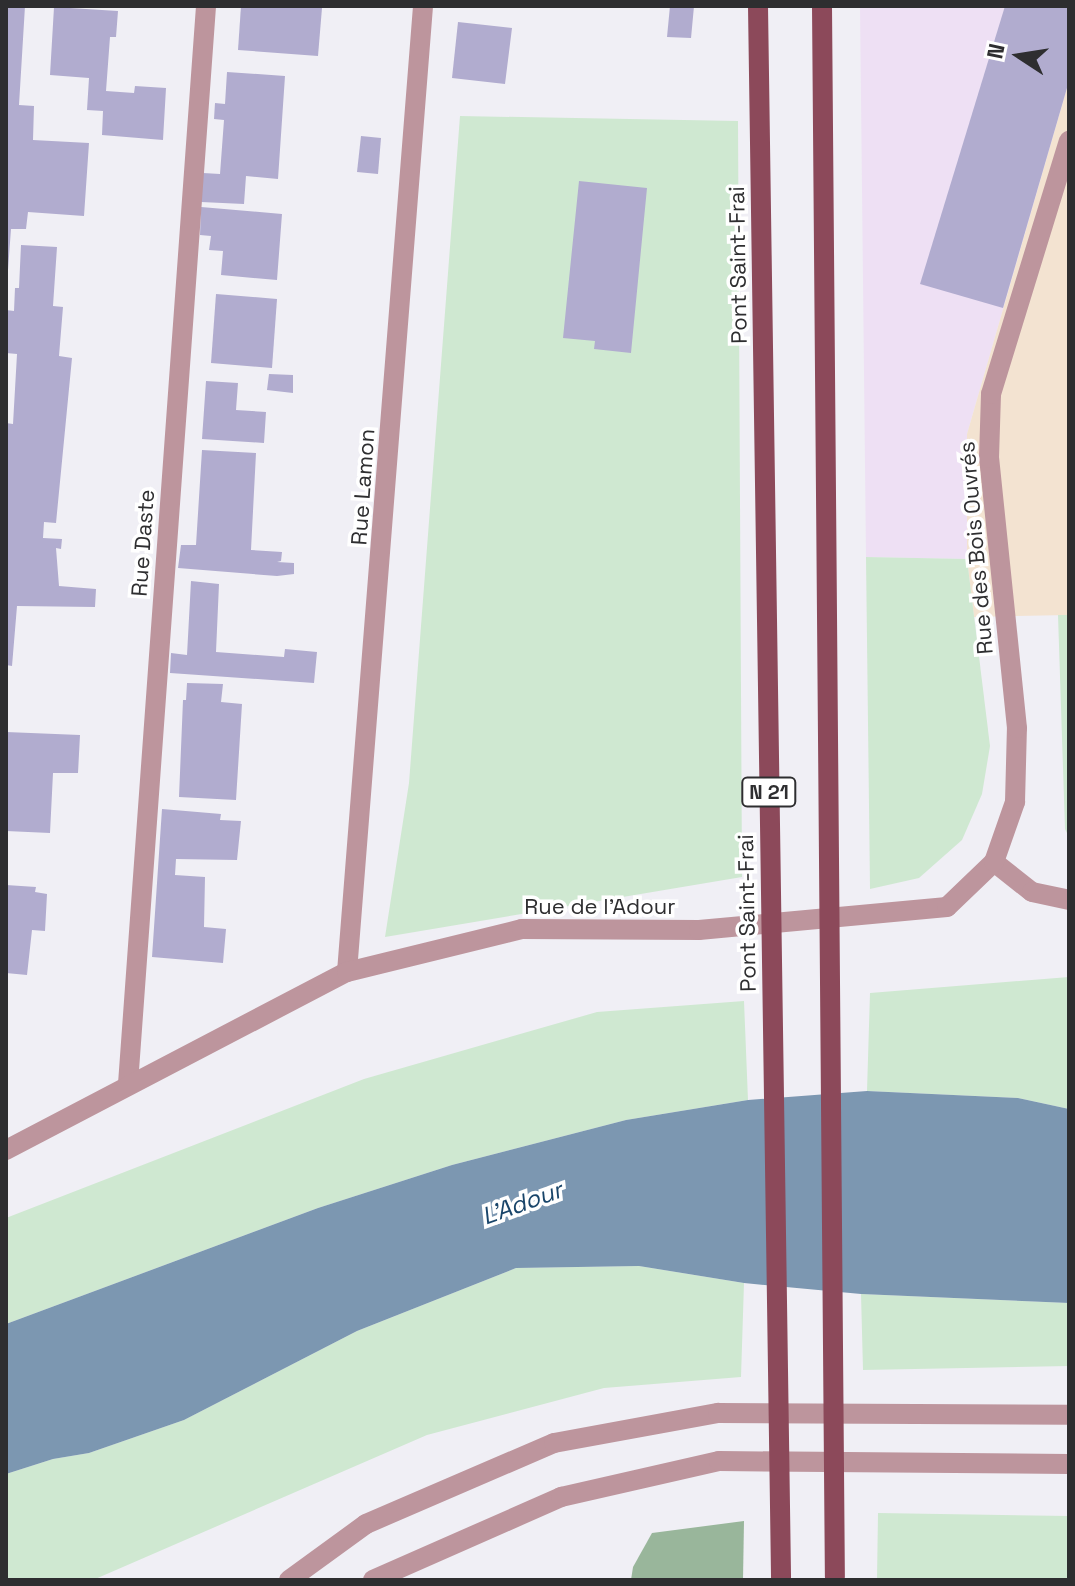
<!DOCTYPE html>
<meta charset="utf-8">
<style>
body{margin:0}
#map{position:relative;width:1075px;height:1586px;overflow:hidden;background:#f0eff5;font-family:"Space Grotesk",sans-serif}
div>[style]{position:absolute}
.commercial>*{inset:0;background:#eee0f4}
.industrial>*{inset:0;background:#f3e3d1}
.green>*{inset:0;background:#cfe8d1}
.forest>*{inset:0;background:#99b69b}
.water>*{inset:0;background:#7c97b1}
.building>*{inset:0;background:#b1accf}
.lane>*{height:20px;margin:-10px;padding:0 10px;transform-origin:10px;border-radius:10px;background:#bd959d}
.street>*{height:20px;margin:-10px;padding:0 10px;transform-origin:10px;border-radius:10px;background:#bd959d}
.primary-bridge>*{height:20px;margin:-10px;padding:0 10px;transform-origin:10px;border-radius:10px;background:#8c495a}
span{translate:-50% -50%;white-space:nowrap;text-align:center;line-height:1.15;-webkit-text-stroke:7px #fff;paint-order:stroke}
.shield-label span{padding:2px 6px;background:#fff;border:2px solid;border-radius:6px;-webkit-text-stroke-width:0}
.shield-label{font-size:20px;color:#2e2e30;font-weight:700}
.street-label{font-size:22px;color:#2e2e30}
.water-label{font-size:24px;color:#19456a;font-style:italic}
.frame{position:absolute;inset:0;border:8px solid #2e2e30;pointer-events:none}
.north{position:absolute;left:979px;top:16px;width:80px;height:80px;-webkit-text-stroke:6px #fff;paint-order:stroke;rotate:282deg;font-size:22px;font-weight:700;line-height:32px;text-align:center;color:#2e2e30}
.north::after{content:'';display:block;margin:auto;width:28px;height:36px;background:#2e2e30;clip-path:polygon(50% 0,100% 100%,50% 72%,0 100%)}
</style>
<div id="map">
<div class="commercial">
<i style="clip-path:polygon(860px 6px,1069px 6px,1069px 81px,967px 434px,967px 559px,866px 557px)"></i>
</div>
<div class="industrial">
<i style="clip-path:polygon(1069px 81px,1069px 615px,974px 617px,967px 559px,967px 434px)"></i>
</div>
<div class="green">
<i style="clip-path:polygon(460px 116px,738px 121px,742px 877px,385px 937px,409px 783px)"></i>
<i style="clip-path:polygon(866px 557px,967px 559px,990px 746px,982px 794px,962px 840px,919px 878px,870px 889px)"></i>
<i style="clip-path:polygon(1058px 615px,1069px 615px,1069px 837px,1065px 829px)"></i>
<i style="clip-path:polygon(1069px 977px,1069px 1109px,1018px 1098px,867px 1091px,870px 993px)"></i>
<i style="clip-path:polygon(744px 1001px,748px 1100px,626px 1120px,452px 1165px,318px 1208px,6px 1324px,6px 1218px,364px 1079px,597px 1012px)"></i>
<i style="clip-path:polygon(639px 1266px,744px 1283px,741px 1377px,604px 1388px,427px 1435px,93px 1580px,6px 1580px,6px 1474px,53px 1459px,89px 1453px,184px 1420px,357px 1331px,516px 1268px)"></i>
<i style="clip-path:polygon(861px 1294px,1069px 1303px,1069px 1366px,863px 1370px)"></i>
<i style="clip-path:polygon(878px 1513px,1069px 1516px,1069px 1580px,877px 1580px)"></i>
</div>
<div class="forest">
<i style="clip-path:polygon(744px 1521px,743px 1580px,631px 1580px,633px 1567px,652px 1533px)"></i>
</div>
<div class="water">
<i style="clip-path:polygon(867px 1091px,1018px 1098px,1069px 1109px,1069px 1303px,861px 1294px,744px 1283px,639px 1266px,516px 1268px,357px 1331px,184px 1420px,89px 1453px,53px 1459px,6px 1474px,6px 1324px,318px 1208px,452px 1165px,626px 1120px,748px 1100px)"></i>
</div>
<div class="building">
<i style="clip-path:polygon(6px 6px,25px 6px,19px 105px,34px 106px,33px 140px,89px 143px,84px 216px,28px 212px,26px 229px,11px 229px,8px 270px)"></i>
<i style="clip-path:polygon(241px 6px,322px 8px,318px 56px,238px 50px)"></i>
<i style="clip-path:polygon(670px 6px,694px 6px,691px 38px,667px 37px)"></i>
<i style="clip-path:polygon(1005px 6px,1069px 6px,1069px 81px,1003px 308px,920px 284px)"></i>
<i style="clip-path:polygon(54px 7px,118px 11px,116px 37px,110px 37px,106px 91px,134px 93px,135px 86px,166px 88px,163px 140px,102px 135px,103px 111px,87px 110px,89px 78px,50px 75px)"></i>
<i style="clip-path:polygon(458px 22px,512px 28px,505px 84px,452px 78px)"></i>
<i style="clip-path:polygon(227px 72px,285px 76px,278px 179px,246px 176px,244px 204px,201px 202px,203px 173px,220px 174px,224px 120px,214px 119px,215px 103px,225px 104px)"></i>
<i style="clip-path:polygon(361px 136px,381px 138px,378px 174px,357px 172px)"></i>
<i style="clip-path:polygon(579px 181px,647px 188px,631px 353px,594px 349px,595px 341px,563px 338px)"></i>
<i style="clip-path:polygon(201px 207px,282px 214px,277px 280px,221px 275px,223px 251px,209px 250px,211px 236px,200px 235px)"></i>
<i style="clip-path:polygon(21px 245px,57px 247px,53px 306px,63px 307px,59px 356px,72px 358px,56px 523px,44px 522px,43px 538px,62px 539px,61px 549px,56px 548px,59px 586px,96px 589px,95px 607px,17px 606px,12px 666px,6px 665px,6px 423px,13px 424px,17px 354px,6px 353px,6px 310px,14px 311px,15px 288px,19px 288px)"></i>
<i style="clip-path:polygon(216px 294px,277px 299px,272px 368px,211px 363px)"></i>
<i style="clip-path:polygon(269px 374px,293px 375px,293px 393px,267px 390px)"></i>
<i style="clip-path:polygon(206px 381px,238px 383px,236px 410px,266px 412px,264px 443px,202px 439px)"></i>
<i style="clip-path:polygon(202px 450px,256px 453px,251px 550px,282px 552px,281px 561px,277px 562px,294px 563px,294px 574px,277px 576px,178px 568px,181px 545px,196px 545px)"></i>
<i style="clip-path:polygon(191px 581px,219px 584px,216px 652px,284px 657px,285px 649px,317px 652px,314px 683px,170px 673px,171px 653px,187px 655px)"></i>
<i style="clip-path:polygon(187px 683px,223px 684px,221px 702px,242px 704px,236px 800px,179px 797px,183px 700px,186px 700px)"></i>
<i style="clip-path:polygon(6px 732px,80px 735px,78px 773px,53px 773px,50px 833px,6px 831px)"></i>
<i style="clip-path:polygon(162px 809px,221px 814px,220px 820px,241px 821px,237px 860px,176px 859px,175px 875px,205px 877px,204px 927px,226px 929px,223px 963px,152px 957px)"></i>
<i style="clip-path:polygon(6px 885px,36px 887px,35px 892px,47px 894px,45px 931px,32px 930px,27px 975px,6px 973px)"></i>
</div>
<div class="lane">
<i style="left:289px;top:1580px;width:95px;rotate:-36deg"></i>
<i style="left:366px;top:1524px;width:205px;rotate:-23.3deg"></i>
<i style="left:554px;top:1443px;width:167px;rotate:-10.4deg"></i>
<i style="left:718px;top:1413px;width:351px;rotate:0.3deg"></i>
<i style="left:373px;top:1580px;width:206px;rotate:-23.8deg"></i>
<i style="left:561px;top:1497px;width:162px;rotate:-12.8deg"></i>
<i style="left:719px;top:1461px;width:350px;rotate:0.5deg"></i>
</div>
<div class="street">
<i style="left:994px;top:862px;width:48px;rotate:38.3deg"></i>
<i style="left:1032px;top:892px;width:38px;rotate:12deg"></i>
<i style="left:347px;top:972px;width:969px;rotate:-85.5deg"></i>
<i style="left:128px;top:1084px;width:1081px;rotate:-85.86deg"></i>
<i style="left:6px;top:1150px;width:385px;rotate:-27.6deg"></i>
<i style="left:347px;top:972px;width:180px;rotate:-13.8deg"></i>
<i style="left:522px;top:929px;width:177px;rotate:0.3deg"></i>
<i style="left:699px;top:930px;width:249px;rotate:-5.3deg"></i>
<i style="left:947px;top:907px;width:65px;rotate:-43.8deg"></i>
<i style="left:994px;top:862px;width:64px;rotate:-70.7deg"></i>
<i style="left:1015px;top:802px;width:74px;rotate:-88.5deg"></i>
<i style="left:1017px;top:728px;width:271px;rotate:-95.9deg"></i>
<i style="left:989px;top:458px;width:64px;rotate:-88.2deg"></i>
<i style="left:991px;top:394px;width:265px;rotate:-72.9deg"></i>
</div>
<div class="primary-bridge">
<i style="left:758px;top:6px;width:1572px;rotate:89.16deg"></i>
<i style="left:822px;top:6px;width:1571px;rotate:89.53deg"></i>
</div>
<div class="shield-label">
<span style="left:769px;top:792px">N 21</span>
</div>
<div class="street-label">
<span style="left:738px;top:265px;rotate:-91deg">Pont Saint-Frai</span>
<span style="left:363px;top:487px;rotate:-86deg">Rue Lamon</span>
<span style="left:143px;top:543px;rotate:-86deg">Rue Daste</span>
<span style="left:976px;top:548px;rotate:-95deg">Rue des Bois Ouvrés</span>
<span style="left:600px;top:907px">Rue de l'Adour</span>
<span style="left:747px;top:913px;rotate:-91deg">Pont Saint-Frai</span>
</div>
<div class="water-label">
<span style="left:522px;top:1203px;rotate:-20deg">L'Adour</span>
</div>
<div class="frame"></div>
<div class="north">N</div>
</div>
